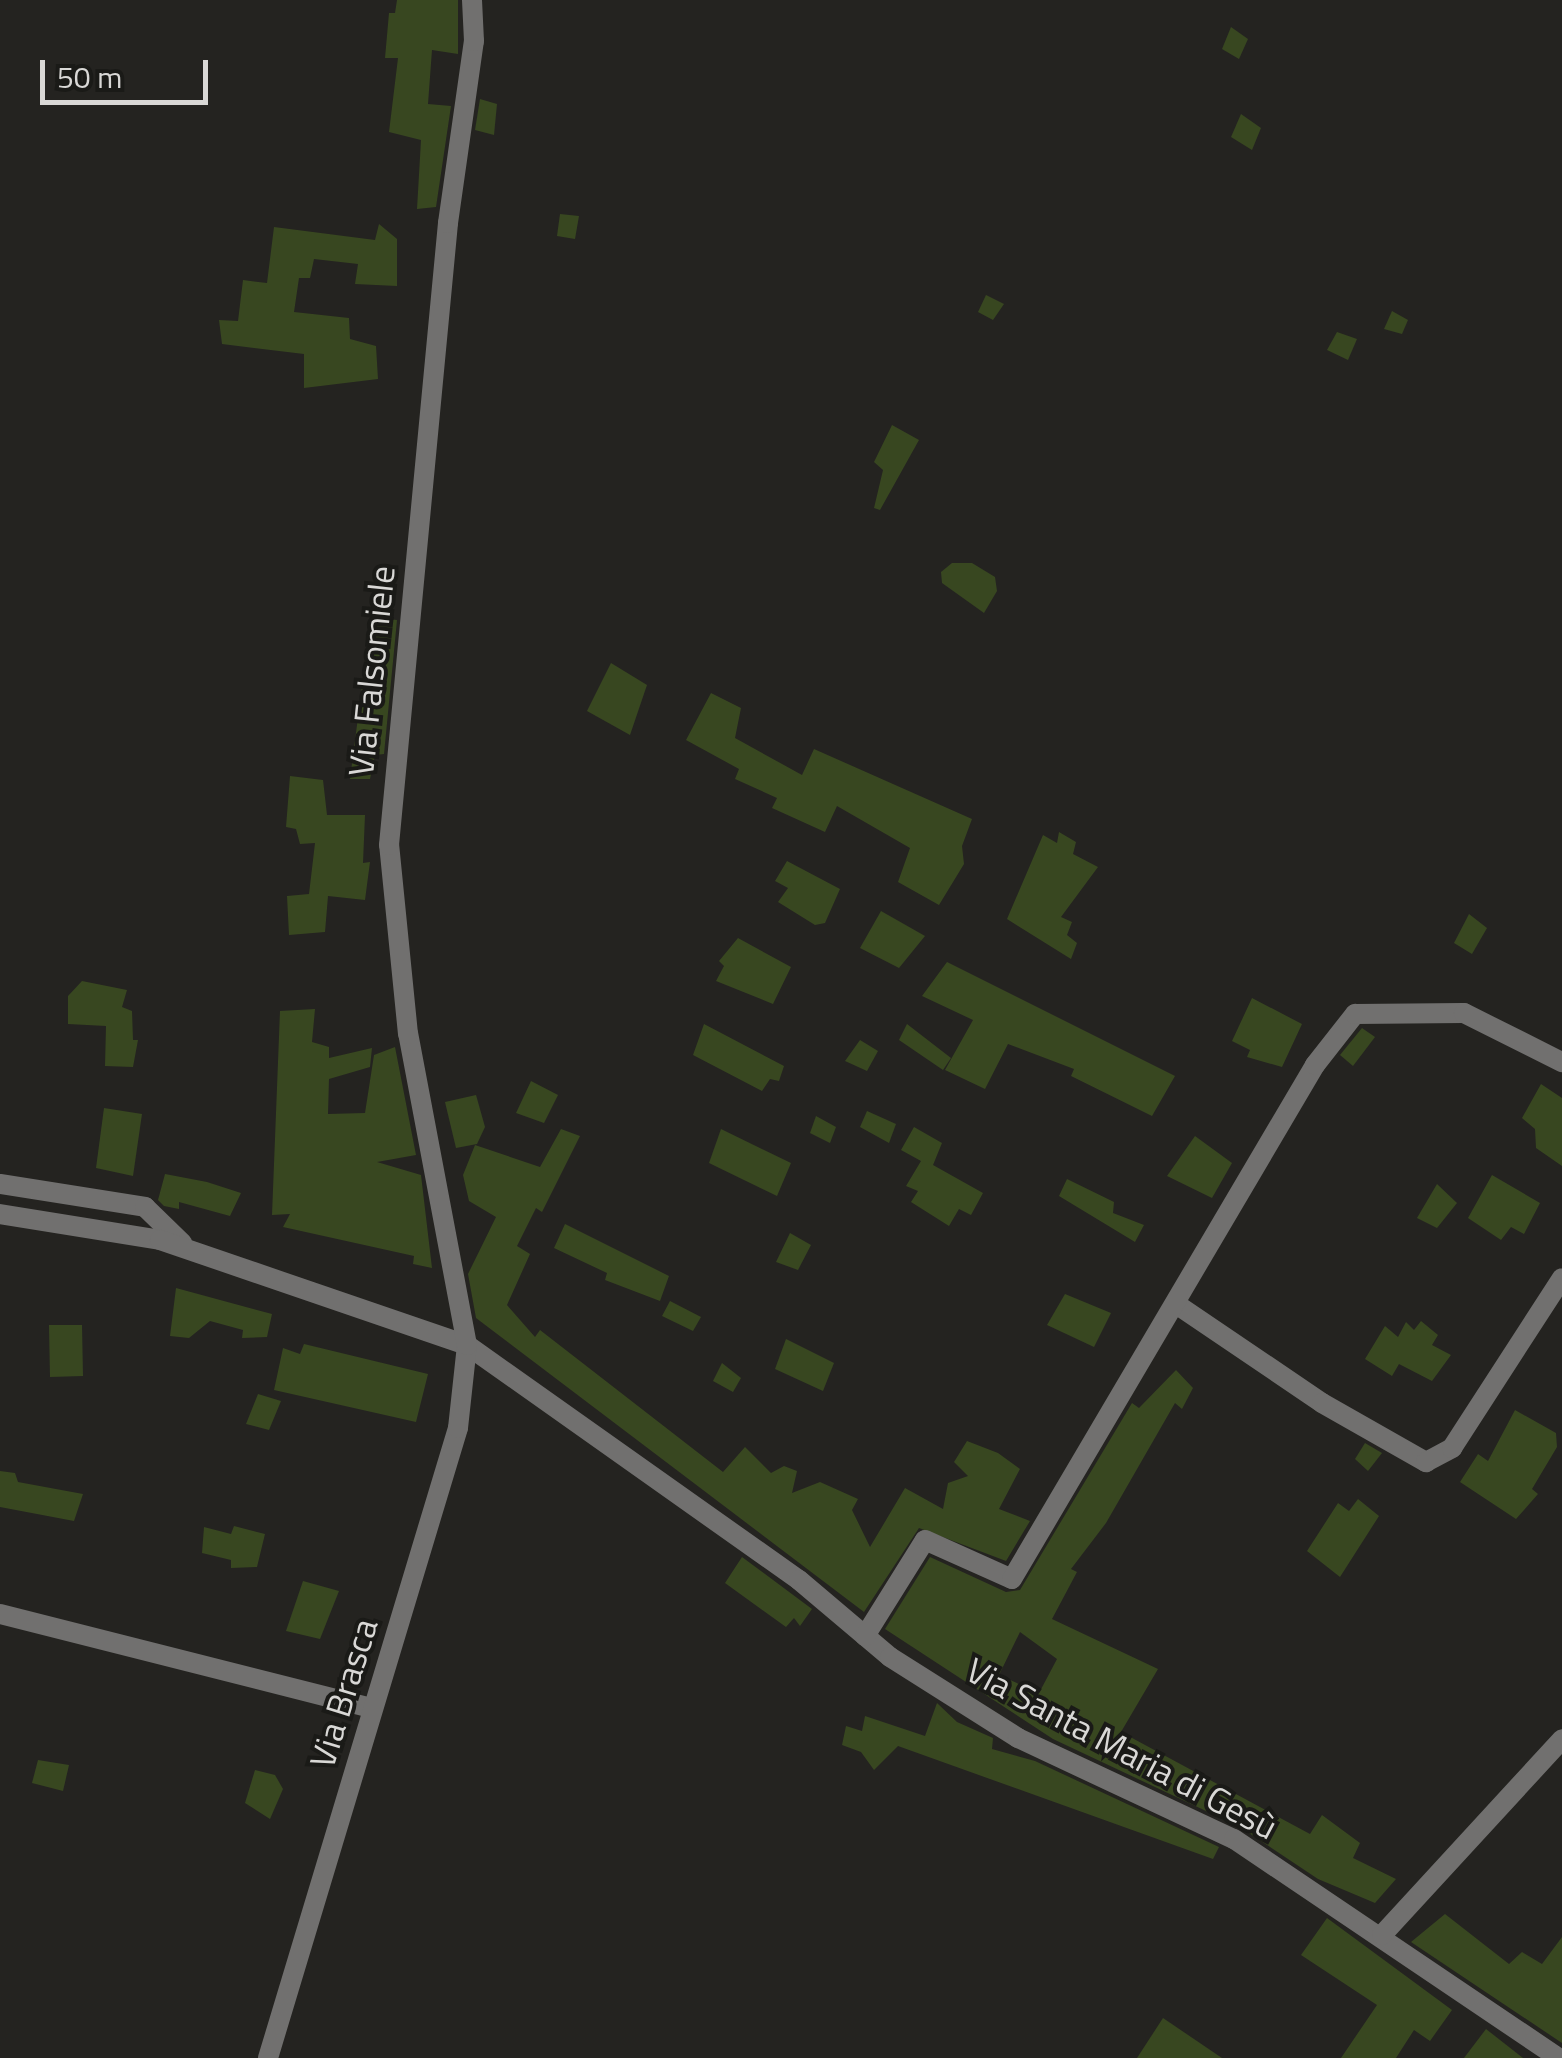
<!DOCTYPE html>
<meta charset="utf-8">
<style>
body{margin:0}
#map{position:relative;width:1562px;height:2058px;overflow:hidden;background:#242320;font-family:"Titillium Web",sans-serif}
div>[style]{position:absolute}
.building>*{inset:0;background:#384720}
.street>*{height:20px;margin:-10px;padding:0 10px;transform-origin:10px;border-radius:10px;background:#71706f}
span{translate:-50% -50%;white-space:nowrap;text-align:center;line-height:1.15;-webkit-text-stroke:8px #1a1a17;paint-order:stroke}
.street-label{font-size:35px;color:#d9d8d6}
.scale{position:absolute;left:40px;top:60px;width:168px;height:45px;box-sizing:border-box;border:5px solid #d9d8d6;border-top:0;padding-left:12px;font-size:30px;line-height:35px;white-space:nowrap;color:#d9d8d6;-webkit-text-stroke:8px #1a1a17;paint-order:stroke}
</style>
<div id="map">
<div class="building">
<i style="clip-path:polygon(397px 0,458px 0,458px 54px,432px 50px,428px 104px,451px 106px,436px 207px,417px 209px,421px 140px,389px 132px,398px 58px,385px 58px,389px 13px,395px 13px)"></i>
<i style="clip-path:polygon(1231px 27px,1248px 39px,1239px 59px,1222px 49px)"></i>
<i style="clip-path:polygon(480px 99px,497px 104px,494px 135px,475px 130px)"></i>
<i style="clip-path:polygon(1241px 114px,1261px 128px,1252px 150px,1231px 137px)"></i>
<i style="clip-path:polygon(560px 214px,579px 216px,575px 239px,557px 236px)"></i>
<i style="clip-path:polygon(379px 224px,397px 239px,397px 286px,355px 284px,358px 264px,314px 259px,310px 278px,299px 278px,294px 312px,349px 318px,350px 339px,376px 346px,378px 379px,304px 388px,304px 354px,222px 344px,219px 320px,238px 321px,243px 280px,267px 283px,274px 227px,375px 240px)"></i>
<i style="clip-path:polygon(986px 295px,1004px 304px,993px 320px,978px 312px)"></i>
<i style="clip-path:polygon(1392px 311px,1408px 320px,1402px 334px,1384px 329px)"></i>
<i style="clip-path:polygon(1337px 332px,1357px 339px,1348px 360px,1327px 350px)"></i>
<i style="clip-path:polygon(892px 425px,919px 440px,880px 510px,874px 508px,883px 470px,874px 462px)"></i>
<i style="clip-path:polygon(952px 563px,972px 563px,995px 577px,997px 591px,984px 613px,942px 583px,941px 572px)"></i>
<i style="clip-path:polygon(371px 617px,397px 620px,384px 754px,375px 755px,370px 779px,350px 779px)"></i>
<i style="clip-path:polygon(611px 663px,647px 685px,630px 735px,587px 711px)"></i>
<i style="clip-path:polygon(711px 693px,741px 708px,735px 738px,802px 775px,814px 749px,972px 819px,962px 846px,964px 864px,939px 905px,898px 882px,910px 848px,837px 806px,825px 832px,772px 808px,777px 798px,735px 779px,739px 769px,686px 740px)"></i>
<i style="clip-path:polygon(290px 776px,323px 780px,327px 815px,365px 815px,363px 863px,370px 862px,365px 900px,328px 896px,325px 932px,289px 935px,287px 896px,309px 894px,315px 843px,300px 844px,296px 829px,286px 827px)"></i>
<i style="clip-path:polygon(1059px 832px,1076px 842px,1073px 854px,1098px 867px,1061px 917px,1072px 922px,1067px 935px,1077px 943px,1071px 959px,1007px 919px,1043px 835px,1057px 843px)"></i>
<i style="clip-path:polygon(787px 861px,840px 889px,825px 923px,815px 925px,778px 902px,788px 888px,775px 881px)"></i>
<i style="clip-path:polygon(881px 911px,925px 936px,899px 968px,860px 948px)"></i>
<i style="clip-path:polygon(1469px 914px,1487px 928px,1472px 954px,1454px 943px)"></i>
<i style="clip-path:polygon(738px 938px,791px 967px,773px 1004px,716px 981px,724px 966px,719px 961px)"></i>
<i style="clip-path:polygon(947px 962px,1175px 1076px,1152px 1116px,1071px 1076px,1074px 1069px,1008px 1044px,985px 1089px,945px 1070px,973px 1020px,922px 996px)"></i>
<i style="clip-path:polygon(82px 981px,127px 990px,122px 1007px,132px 1011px,133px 1040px,138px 1040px,133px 1067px,105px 1066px,106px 1026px,68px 1024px,68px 996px)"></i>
<i style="clip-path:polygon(1252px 998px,1302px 1024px,1282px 1067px,1247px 1057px,1250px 1050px,1232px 1041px)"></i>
<i style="clip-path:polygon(315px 1009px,312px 1042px,329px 1047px,329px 1058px,372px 1048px,370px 1067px,329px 1079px,328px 1114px,365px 1113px,374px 1055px,395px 1047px,416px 1155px,377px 1162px,421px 1175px,432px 1268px,413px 1264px,414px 1256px,283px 1227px,290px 1214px,272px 1215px,280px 1011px)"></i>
<i style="clip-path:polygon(704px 1024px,784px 1066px,779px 1081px,770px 1079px,762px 1091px,693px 1055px)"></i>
<i style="clip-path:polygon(907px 1024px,951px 1058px,943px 1070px,899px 1040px)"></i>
<i style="clip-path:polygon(1362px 1028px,1375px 1037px,1353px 1066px,1340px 1055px)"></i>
<i style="clip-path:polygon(860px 1040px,878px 1051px,867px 1071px,845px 1061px)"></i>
<i style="clip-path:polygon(531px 1081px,558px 1095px,544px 1123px,516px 1113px)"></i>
<i style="clip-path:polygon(1541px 1084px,1562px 1098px,1562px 1166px,1536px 1148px,1535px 1129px,1522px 1118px)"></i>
<i style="clip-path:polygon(476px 1095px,485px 1127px,477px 1144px,456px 1148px,445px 1102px)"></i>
<i style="clip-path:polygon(104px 1108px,142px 1114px,133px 1176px,96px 1168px)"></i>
<i style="clip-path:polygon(867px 1111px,896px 1124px,889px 1143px,860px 1127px)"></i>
<i style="clip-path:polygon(816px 1116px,836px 1127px,830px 1143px,810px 1133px)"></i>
<i style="clip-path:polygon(914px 1127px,942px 1143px,933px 1165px,983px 1193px,971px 1215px,959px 1209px,949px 1226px,911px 1202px,918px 1191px,906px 1186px,921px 1161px,901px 1150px)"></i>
<i style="clip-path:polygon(561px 1129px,580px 1136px,542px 1212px,536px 1208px,517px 1246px,530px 1254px,507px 1305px,535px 1337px,540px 1330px,723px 1472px,745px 1447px,771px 1473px,784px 1466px,797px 1471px,792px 1493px,820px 1482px,858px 1499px,852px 1510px,870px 1547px,905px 1488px,943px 1509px,948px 1483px,968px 1476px,954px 1462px,967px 1441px,998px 1453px,1020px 1469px,999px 1509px,1030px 1521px,1006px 1561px,919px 1528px,864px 1612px,476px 1318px,468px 1274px,496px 1217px,469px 1201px,463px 1175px,475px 1145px,540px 1167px)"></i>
<i style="clip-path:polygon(721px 1129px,791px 1163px,777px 1196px,709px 1163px)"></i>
<i style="clip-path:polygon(1195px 1136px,1232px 1163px,1212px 1198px,1167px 1176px)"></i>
<i style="clip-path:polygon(165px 1174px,207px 1182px,241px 1193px,230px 1216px,179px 1202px,179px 1209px,164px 1206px,158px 1200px)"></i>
<i style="clip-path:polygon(1492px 1175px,1540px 1203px,1524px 1234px,1511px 1227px,1501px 1240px,1468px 1218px)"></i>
<i style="clip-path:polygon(1067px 1179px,1114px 1202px,1113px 1213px,1144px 1225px,1135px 1242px,1059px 1196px)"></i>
<i style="clip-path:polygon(1437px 1184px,1457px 1203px,1437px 1228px,1417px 1218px)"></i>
<i style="clip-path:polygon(565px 1224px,669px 1276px,660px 1301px,605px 1280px,607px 1273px,554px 1248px)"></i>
<i style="clip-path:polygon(790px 1233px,811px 1245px,798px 1270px,776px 1262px)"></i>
<i style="clip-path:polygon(176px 1288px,272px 1314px,267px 1337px,242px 1338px,243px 1330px,210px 1321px,189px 1338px,170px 1336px)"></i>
<i style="clip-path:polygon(1065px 1294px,1111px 1313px,1094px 1347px,1047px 1325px)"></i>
<i style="clip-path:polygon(670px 1301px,701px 1317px,693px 1331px,662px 1316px)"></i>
<i style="clip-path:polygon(1421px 1321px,1438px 1335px,1432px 1345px,1451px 1355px,1432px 1381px,1399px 1364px,1392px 1376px,1365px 1359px,1385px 1326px,1398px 1337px,1406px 1322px,1414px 1330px)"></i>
<i style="clip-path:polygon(49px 1325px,82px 1325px,83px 1376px,50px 1377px)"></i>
<i style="clip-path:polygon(786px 1339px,834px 1363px,823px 1391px,775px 1369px)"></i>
<i style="clip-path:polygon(304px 1344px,428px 1374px,416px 1422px,274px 1390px,283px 1348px,300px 1354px)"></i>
<i style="clip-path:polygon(722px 1363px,741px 1378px,733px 1392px,713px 1381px)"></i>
<i style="clip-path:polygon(evenodd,1176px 1370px,1193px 1388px,1182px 1409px,1175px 1403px,1106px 1523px,1071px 1569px,1077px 1572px,1052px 1619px,1158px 1669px,1121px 1732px,1310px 1834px,1322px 1815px,1360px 1843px,1353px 1858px,1396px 1879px,1375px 1903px,1318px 1879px,1240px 1827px,1053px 1739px,885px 1629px,930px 1557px,1006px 1592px,1020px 1590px,1132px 1403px,1139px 1408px,1176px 1370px,1020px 1632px,1057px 1659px,1039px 1693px,999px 1675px,1020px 1632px)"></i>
<i style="clip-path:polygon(258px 1394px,281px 1401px,269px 1430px,246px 1424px)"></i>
<i style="clip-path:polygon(1515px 1410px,1556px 1433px,1557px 1447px,1532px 1489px,1538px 1494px,1516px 1519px,1460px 1482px,1478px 1454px,1488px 1461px)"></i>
<i style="clip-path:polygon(1365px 1443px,1382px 1453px,1368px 1471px,1355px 1459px)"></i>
<i style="clip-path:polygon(0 1471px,15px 1473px,18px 1482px,83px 1494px,74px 1521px,0 1507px)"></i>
<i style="clip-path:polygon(1358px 1499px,1379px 1516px,1340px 1577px,1307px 1551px,1338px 1503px,1349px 1511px)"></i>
<i style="clip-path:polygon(234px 1526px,265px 1534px,257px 1567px,231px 1568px,231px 1560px,202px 1553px,204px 1527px,231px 1534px)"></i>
<i style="clip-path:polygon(742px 1557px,812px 1609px,800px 1626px,794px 1618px,786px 1627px,725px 1583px)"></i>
<i style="clip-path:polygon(303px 1581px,339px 1591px,320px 1639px,286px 1631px)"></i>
<i style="clip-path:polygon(937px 1703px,957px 1722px,993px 1738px,992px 1749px,1035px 1761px,1219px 1847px,1213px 1859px,898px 1746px,874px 1770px,861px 1752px,842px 1745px,846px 1726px,862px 1731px,865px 1716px,925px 1736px)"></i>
<i style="clip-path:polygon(38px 1760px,69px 1765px,63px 1791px,32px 1783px)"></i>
<i style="clip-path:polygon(255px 1770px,275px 1775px,283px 1789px,270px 1819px,245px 1803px)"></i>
<i style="clip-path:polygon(1445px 1914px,1509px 1964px,1522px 1952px,1542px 1964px,1562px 1937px,1562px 2043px,1411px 1942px)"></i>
<i style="clip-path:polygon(1327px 1918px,1452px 2010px,1430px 2041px,1414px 2030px,1396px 2058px,1341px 2058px,1377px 2005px,1301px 1955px)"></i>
<i style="clip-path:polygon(1163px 2018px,1222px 2058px,1137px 2058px)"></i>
<i style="clip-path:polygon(1486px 2029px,1523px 2058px,1464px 2058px)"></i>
</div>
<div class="street">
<i style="left:0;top:1184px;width:147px;rotate:9deg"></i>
<i style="left:145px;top:1207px;width:52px;rotate:44.2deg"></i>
<i style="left:0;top:1214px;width:162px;rotate:9.2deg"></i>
<i style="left:160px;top:1240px;width:324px;rotate:18.9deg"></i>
<i style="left:467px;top:1345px;width:407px;rotate:35.3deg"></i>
<i style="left:799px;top:1580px;width:119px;rotate:40.2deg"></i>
<i style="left:890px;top:1657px;width:151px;rotate:32.3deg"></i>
<i style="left:1018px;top:1738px;width:238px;rotate:25.1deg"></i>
<i style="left:1234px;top:1839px;width:392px;rotate:34deg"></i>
<i style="left:1176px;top:1304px;width:176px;rotate:34.1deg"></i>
<i style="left:1322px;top:1403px;width:120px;rotate:29.6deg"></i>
<i style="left:1426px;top:1462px;width:30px;rotate:-28deg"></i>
<i style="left:1452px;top:1448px;width:202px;rotate:-57.1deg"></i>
<i style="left:0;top:1614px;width:384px;rotate:14.2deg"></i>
<i style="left:865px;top:1636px;width:113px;rotate:-58deg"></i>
<i style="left:925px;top:1540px;width:95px;rotate:24.1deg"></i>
<i style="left:1012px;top:1579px;width:597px;rotate:-59.48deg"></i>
<i style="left:1315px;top:1065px;width:65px;rotate:-51.9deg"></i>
<i style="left:1355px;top:1014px;width:109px;rotate:-0.5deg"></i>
<i style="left:1464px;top:1013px;width:110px;rotate:26.6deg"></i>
<i style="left:1382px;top:1935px;width:266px;rotate:-47.4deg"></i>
<i style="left:268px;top:2058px;width:658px;rotate:-73.22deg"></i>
<i style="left:458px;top:1428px;width:83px;rotate:-83.8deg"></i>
<i style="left:467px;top:1345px;width:317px;rotate:-100.7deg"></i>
<i style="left:408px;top:1034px;width:190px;rotate:-95.7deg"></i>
<i style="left:389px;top:845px;width:625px;rotate:-84.58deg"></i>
<i style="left:448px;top:223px;width:184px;rotate:-81.9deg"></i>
<i style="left:474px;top:41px;width:41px;rotate:-92.8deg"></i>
</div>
<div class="street-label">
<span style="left:371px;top:671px;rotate:-84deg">Via Falsomiele</span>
<span style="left:343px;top:1693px;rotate:-73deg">Via Brasca</span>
<span style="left:1122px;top:1748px;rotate:28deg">Via Santa Maria di Gesù</span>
</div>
<div class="scale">50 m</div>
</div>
